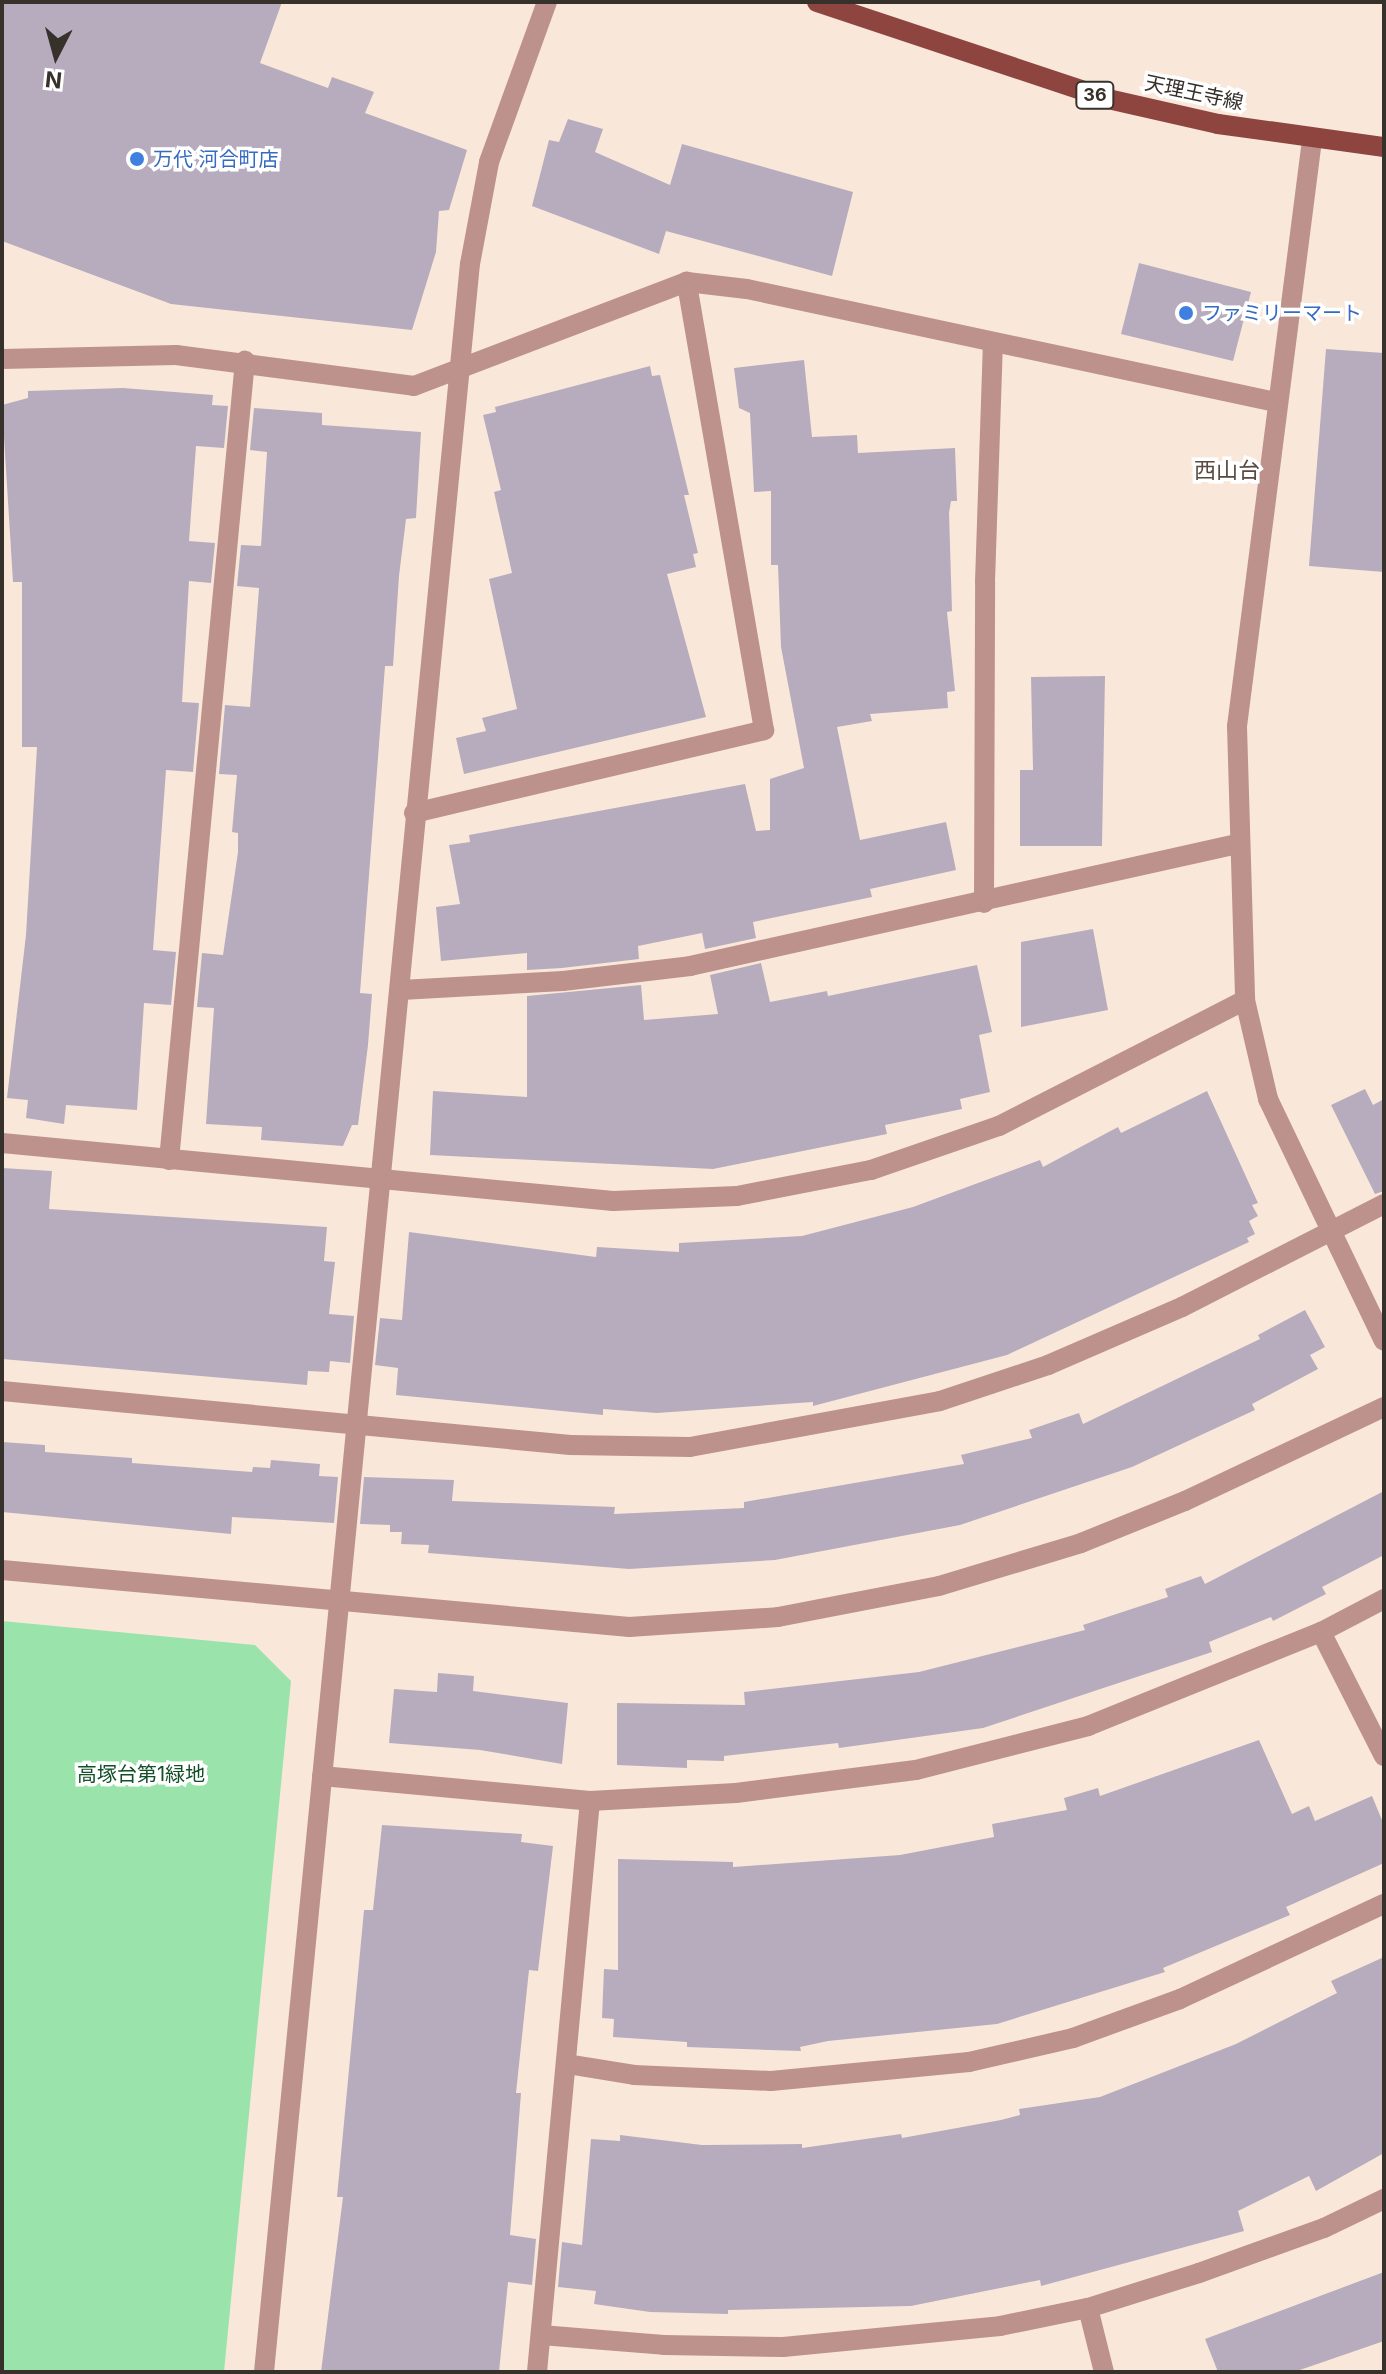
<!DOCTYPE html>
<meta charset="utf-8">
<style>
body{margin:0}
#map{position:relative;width:1386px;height:2374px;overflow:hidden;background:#f9e8da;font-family:Inter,"Noto Sans JP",sans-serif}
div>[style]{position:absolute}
.green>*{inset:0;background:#9ae4ab}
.building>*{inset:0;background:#b7acbd}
.minor>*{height:20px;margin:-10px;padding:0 10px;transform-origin:10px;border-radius:10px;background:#bd928d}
.major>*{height:20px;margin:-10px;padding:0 10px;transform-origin:10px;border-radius:10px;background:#8e4540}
.dots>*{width:22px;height:22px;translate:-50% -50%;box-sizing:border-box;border:4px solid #fff;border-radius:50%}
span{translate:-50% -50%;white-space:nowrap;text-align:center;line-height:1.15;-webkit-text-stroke:7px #fff;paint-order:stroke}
.shield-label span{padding:2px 6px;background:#fff;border:2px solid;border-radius:6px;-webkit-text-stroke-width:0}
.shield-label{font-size:18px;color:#37312b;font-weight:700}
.street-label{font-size:20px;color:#37312b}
.shop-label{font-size:20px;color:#366cbe}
.left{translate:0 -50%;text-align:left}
.park-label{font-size:20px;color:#124e27}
.neighbourhood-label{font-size:22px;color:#584a3e}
.frame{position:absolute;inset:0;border:4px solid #37312b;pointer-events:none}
.north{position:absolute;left:16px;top:16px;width:80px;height:80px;-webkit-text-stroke:6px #fff;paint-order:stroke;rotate:186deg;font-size:22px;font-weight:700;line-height:32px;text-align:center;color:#37312b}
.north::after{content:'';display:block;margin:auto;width:28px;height:36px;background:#37312b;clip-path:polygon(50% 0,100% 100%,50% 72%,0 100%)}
</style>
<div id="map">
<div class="green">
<i style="clip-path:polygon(2px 1621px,255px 1645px,291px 1681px,224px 2372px,2px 2372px)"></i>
</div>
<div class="building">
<i style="clip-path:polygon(2px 2px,282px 2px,260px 63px,328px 88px,332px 77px,374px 92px,365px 113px,467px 150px,449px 210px,439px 211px,436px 252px,412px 330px,171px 304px,2px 241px)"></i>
<i style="clip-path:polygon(568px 119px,603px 129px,595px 152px,670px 185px,682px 144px,853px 192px,832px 276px,666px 231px,659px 254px,532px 206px,549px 140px,559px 142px)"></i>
<i style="clip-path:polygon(1139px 263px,1251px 292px,1233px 361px,1121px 334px)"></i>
<i style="clip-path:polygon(1326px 349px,1384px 353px,1384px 572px,1309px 566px)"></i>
<i style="clip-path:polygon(804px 360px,812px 437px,857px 435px,858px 453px,955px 448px,957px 501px,951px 501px,949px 513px,952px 611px,947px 612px,955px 691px,947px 692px,948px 708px,870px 714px,872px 721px,837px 727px,860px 840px,946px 822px,956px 870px,870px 889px,872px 897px,753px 922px,756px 938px,705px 949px,702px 933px,638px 946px,639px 959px,562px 968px,527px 970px,527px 953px,441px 961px,436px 907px,460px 904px,449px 845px,470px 842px,469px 835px,745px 784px,756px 831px,770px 830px,770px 779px,804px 768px,781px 647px,778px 565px,771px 565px,771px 491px,754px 492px,750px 413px,739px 408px,734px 368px)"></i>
<i style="clip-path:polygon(650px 366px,652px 376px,660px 375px,689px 495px,684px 495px,698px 553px,693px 554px,696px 567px,667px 574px,706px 717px,464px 774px,456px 738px,486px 731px,482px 718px,517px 709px,489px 579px,512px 573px,494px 492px,501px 490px,483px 415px,496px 412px,495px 407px)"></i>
<i style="clip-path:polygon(123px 388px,213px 395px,212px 405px,228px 406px,224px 448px,196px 446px,189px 541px,215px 543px,211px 583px,189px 581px,182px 702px,199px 703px,193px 772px,166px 770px,153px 950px,176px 952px,171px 1005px,144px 1003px,137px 1110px,66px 1105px,64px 1124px,26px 1118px,28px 1100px,7px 1098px,26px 935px,37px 747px,22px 747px,22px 582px,13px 582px,2px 405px,28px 398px,28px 391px)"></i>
<i style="clip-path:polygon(254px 408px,322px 413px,322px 425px,421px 432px,416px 518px,406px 519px,399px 576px,393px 666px,385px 666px,360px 993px,372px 994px,368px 1045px,358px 1125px,352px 1125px,343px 1146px,261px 1140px,262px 1127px,206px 1124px,214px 1008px,197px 1007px,202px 953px,223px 955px,238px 852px,238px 833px,232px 832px,237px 775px,219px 774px,225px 705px,250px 707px,259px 588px,237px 586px,241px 545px,261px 546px,267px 452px,250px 450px)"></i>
<i style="clip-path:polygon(1105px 676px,1102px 846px,1020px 846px,1020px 770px,1033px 770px,1031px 677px)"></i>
<i style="clip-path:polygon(1093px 929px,1108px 1010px,1021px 1027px,1021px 942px)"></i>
<i style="clip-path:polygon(761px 963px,770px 1002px,827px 991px,828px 996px,977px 965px,992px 1032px,979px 1035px,990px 1092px,960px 1099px,962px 1109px,885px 1125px,887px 1134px,713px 1169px,430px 1155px,433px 1091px,527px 1097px,527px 996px,641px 985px,644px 1020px,718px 1014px,710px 975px)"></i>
<i style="clip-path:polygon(1365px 1089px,1373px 1105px,1384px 1099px,1384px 1191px,1375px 1194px,1331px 1105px)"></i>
<i style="clip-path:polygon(1207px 1091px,1258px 1203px,1252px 1205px,1258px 1216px,1249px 1221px,1255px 1234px,1247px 1238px,1249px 1242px,1007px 1355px,813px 1406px,813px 1402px,657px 1413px,603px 1409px,603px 1415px,396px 1395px,398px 1368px,375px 1365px,380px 1318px,402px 1320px,409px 1232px,596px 1257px,597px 1247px,679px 1252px,679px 1243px,802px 1236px,913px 1207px,1040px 1160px,1043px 1167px,1118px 1127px,1121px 1133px)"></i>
<i style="clip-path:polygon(2px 1168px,52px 1171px,49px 1209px,327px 1227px,324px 1261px,335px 1262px,329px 1314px,354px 1316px,350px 1363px,330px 1361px,329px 1372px,308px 1371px,307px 1385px,2px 1359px)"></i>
<i style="clip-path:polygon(1305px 1310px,1325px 1347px,1310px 1355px,1318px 1369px,1252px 1404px,1255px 1410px,1132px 1467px,960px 1525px,775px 1560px,629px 1569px,428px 1553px,429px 1545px,401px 1544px,402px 1532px,390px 1532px,390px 1525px,360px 1524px,364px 1477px,454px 1480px,452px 1501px,615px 1507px,614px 1514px,744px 1508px,744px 1502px,964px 1464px,961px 1455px,1032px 1438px,1029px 1430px,1079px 1413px,1083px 1424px,1260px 1339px,1258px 1335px)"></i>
<i style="clip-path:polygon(2px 1442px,45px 1445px,45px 1452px,132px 1458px,132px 1463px,252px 1472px,253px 1467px,270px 1468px,271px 1460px,320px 1464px,319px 1476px,338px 1477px,334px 1523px,232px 1517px,231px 1534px,2px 1512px)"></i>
<i style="clip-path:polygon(1384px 1491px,1384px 1555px,1322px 1587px,1326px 1594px,1273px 1621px,1271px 1617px,1209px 1642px,1212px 1652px,983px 1728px,839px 1748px,838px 1743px,724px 1756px,724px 1761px,687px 1760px,687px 1768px,617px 1765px,617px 1703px,745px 1705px,744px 1692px,919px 1672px,1085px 1630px,1083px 1625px,1168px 1597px,1165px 1589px,1201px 1576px,1205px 1584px)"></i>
<i style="clip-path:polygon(438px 1673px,474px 1676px,473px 1691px,568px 1703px,562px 1764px,480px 1750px,389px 1743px,394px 1689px,437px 1692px)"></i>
<i style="clip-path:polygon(1259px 1740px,1292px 1814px,1309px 1806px,1315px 1821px,1372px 1796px,1384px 1825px,1384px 1863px,1286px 1907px,1290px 1915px,1163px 1968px,1165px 1972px,997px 2024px,828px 2041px,800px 2047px,801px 2051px,687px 2047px,687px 2042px,613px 2037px,614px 2019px,602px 2018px,604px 1969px,618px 1970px,618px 1859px,733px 1862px,733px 1867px,900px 1855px,994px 1837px,992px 1824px,1067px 1810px,1064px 1798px,1098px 1788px,1100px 1796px)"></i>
<i style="clip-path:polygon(382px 1825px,522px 1834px,521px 1842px,553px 1846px,538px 1971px,529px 1970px,516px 2093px,521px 2093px,510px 2235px,536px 2239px,532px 2285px,508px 2282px,499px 2372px,321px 2372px,343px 2197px,337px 2197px,364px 1910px,373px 1910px)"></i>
<i style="clip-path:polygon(1384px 1957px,1384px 2153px,1316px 2191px,1309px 2176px,1238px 2211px,1244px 2231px,1041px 2286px,1040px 2280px,911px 2306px,728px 2310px,728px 2314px,650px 2312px,594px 2304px,596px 2291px,558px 2287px,562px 2242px,582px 2245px,591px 2139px,620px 2141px,620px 2135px,702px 2145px,802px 2144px,802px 2148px,901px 2134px,902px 2138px,1001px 2120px,1020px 2115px,1019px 2109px,1100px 2097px,1236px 2044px,1337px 1993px,1331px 1981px)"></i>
<i style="clip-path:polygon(1384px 2272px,1384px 2341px,1294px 2372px,1218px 2372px,1205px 2339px)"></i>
</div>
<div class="minor">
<i style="left:1312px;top:140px;width:591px;rotate:97.29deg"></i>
<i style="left:1237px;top:726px;width:274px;rotate:88.3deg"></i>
<i style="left:1245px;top:1000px;width:102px;rotate:76.9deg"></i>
<i style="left:1268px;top:1099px;width:268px;rotate:64.4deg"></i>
<i style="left:2px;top:359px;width:174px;rotate:-1.3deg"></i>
<i style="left:176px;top:355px;width:240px;rotate:7.4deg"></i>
<i style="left:414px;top:386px;width:292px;rotate:-20.9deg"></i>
<i style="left:687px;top:282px;width:60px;rotate:6.7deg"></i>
<i style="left:747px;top:289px;width:541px;rotate:12.06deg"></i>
<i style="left:414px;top:813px;width:360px;rotate:-13.3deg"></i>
<i style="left:764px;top:730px;width:455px;rotate:-99.8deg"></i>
<i style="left:984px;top:903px;width:321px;rotate:-89.8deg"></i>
<i style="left:985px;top:582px;width:240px;rotate:-88.1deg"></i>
<i style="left:401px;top:990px;width:162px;rotate:-3.2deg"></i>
<i style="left:563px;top:981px;width:128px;rotate:-6.7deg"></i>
<i style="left:690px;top:966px;width:560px;rotate:-12.57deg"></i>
<i style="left:2px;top:1143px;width:614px;rotate:5.42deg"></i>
<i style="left:613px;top:1201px;width:124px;rotate:-2.3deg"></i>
<i style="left:737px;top:1196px;width:136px;rotate:-11deg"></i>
<i style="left:871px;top:1170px;width:135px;rotate:-19deg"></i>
<i style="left:999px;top:1126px;width:276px;rotate:-27.1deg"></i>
<i style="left:169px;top:1160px;width:803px;rotate:-84.57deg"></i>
<i style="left:2px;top:1391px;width:571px;rotate:5.43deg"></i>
<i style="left:570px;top:1445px;width:120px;rotate:1deg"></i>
<i style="left:690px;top:1447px;width:254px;rotate:-10.4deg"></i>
<i style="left:940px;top:1401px;width:114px;rotate:-18.4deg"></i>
<i style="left:1048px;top:1365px;width:146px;rotate:-23.4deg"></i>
<i style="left:1182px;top:1307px;width:227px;rotate:-27deg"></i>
<i style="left:2px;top:1570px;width:630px;rotate:5.19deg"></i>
<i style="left:629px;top:1627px;width:149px;rotate:-3.8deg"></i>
<i style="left:778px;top:1617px;width:164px;rotate:-10.9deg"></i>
<i style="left:939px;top:1586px;width:148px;rotate:-16.8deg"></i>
<i style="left:1081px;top:1543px;width:112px;rotate:-22deg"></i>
<i style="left:1185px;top:1501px;width:220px;rotate:-25.3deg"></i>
<i style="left:1321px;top:1632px;width:139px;rotate:63.1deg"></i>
<i style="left:322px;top:1776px;width:269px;rotate:5.3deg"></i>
<i style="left:590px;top:1801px;width:146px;rotate:-3.1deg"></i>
<i style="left:736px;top:1793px;width:181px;rotate:-7.3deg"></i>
<i style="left:916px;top:1770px;width:178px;rotate:-14.3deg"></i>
<i style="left:1088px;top:1726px;width:251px;rotate:-22deg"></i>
<i style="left:1321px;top:1632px;width:71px;rotate:-27.6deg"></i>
<i style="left:567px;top:2064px;width:68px;rotate:9.3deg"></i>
<i style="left:634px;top:2075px;width:137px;rotate:2.5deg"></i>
<i style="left:771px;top:2081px;width:199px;rotate:-5.5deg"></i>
<i style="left:969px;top:2062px;width:107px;rotate:-13deg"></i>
<i style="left:1073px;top:2038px;width:114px;rotate:-20deg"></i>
<i style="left:1180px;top:1999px;width:225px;rotate:-25deg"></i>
<i style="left:1088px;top:2308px;width:66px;rotate:76deg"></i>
<i style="left:541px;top:2335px;width:123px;rotate:4.6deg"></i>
<i style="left:664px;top:2345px;width:119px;rotate:1deg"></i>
<i style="left:783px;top:2347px;width:218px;rotate:-5.5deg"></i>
<i style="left:1000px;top:2326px;width:90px;rotate:-11.6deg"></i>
<i style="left:1088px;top:2308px;width:116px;rotate:-17.5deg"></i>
<i style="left:1199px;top:2273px;width:133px;rotate:-19.8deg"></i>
<i style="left:1324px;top:2228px;width:67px;rotate:-25.8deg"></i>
<i style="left:264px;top:2372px;width:2118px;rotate:-84.42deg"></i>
<i style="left:470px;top:264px;width:104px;rotate:-79.4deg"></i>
<i style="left:489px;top:162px;width:170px;rotate:-70.1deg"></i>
<i style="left:537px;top:2372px;width:573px;rotate:-84.7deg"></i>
</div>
<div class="major">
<i style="left:817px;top:2px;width:307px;rotate:18.4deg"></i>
<i style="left:1108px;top:99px;width:113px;rotate:12.8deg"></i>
<i style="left:1218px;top:124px;width:168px;rotate:7.9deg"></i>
</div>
<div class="dots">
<i style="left:137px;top:159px;background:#3f7fe0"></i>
<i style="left:1186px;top:313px;background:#3f7fe0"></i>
</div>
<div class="shield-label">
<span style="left:1095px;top:95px">36</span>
</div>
<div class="street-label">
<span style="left:1194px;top:93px;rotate:12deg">天理王寺線</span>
</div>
<div class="shop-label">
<span class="left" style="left:153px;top:159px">万代 河合町店</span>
<span class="left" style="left:1202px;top:313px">ファミリーマート</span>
</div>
<div class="park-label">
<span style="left:141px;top:1774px">高塚台第1緑地</span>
</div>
<div class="neighbourhood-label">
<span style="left:1227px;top:471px">西山台</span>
</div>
<div class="frame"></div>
<div class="north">N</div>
</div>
